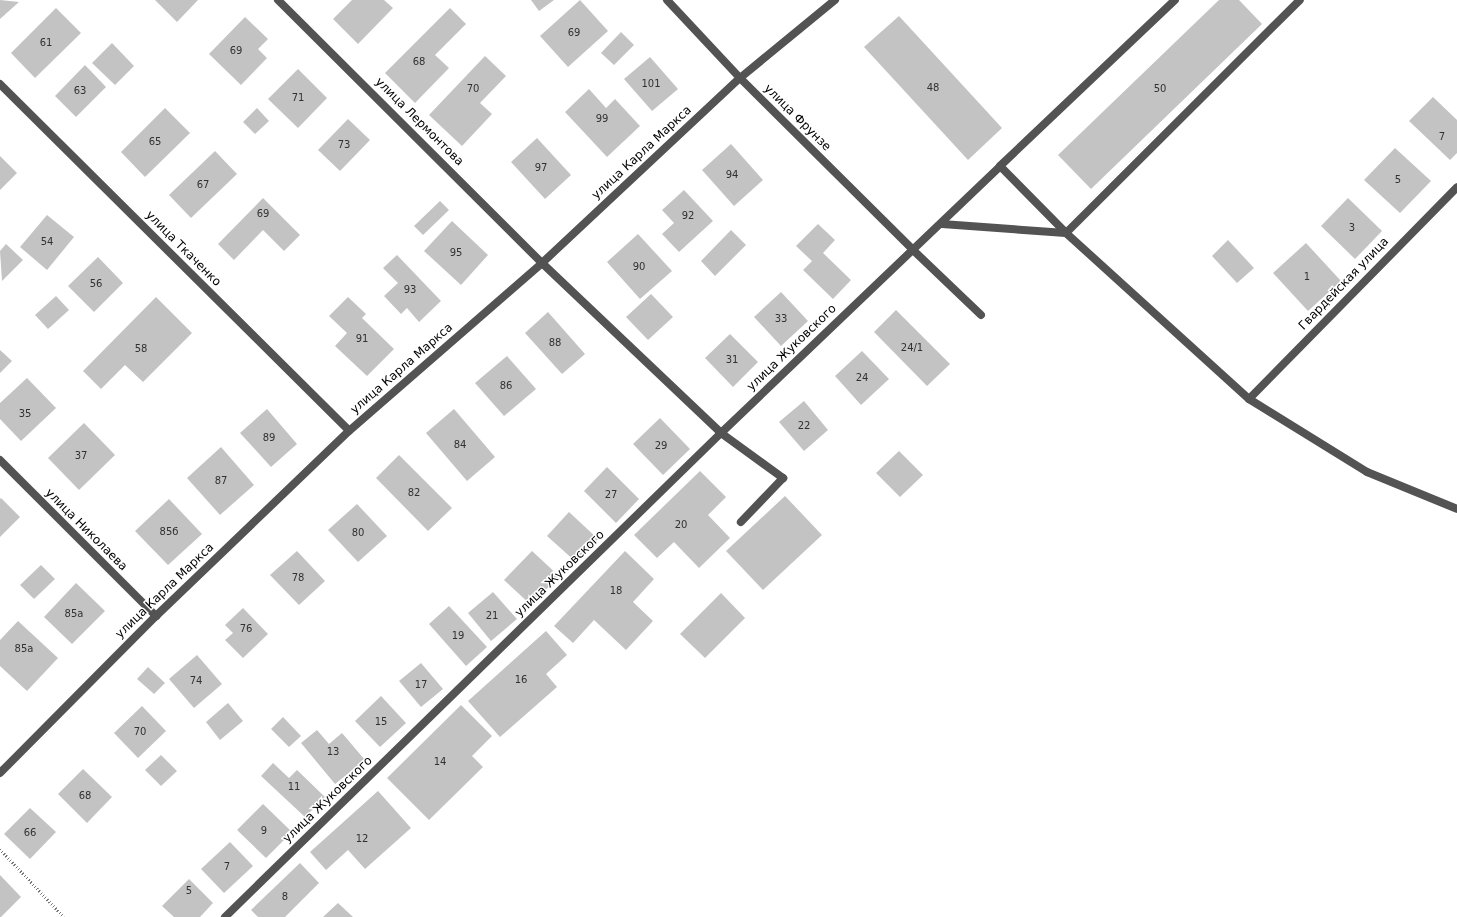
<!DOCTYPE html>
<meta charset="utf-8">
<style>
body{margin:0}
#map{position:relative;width:1457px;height:917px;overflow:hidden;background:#fff;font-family:"DejaVu Sans",sans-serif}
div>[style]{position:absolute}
.building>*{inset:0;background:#c3c3c3}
.path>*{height:2.5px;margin-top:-1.25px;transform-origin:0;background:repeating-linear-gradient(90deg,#757575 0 1px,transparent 0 3px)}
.service>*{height:8px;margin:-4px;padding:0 4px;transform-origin:4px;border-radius:4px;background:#535353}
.minor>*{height:8px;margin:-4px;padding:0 4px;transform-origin:4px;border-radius:4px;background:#535353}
span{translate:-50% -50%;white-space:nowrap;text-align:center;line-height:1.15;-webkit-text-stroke:3px #fff;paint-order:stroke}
.number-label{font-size:10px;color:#313131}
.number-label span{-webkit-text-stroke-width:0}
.street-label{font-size:12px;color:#000}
</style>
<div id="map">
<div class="building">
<i style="clip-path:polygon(0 0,19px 2px,0 19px)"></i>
<i style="clip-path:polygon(155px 0,198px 0,177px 22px)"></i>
<i style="clip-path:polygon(352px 0,384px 0,393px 8px,358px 44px,333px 19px)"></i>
<i style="clip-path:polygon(531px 0,554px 0,539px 11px)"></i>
<i style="clip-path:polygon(580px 0,608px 31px,568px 67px,540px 36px)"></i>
<i style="clip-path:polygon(1219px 0,1239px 0,1262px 24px,1091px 189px,1058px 155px)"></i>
<i style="clip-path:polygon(56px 8px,81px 33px,35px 78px,11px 53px)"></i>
<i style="clip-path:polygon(450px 8px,466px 24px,435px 55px,449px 68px,415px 103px,385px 73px)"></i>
<i style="clip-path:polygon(899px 16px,1002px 128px,968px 160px,864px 47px)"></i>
<i style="clip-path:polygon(245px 17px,268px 39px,258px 49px,267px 58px,241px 85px,209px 54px)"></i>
<i style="clip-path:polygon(621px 32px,634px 45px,614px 65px,601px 53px)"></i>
<i style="clip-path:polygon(112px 43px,134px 66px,115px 85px,92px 63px)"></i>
<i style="clip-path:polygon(485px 56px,506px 76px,480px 103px,492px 114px,462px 146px,429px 115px)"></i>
<i style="clip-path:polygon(650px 57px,678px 89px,652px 111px,624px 79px)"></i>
<i style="clip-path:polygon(85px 65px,106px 87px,76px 117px,55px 96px)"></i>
<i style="clip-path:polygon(298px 69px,327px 98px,298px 128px,268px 99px)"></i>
<i style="clip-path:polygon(589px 89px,606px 108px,615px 99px,640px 126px,607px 157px,565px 112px)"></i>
<i style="clip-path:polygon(1433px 97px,1457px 120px,1457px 153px,1450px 160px,1409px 121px)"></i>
<i style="clip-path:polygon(165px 108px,190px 133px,145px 177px,121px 152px)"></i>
<i style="clip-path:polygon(257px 108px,269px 121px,255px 134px,243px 122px)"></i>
<i style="clip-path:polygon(348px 119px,370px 140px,340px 171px,318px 150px)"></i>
<i style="clip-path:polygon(537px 138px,571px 175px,545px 199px,511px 162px)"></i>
<i style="clip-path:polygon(731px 144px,763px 180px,734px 206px,702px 170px)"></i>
<i style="clip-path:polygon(1395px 148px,1431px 181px,1400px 213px,1364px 180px)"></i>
<i style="clip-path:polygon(215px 151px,237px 174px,191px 218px,169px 195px)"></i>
<i style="clip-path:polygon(0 156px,17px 173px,0 190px)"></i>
<i style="clip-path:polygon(684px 190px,713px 221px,679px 252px,662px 234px,674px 223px,662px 210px)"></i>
<i style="clip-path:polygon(263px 198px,300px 235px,284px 251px,263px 230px,234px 260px,218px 244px)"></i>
<i style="clip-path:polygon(1348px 198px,1382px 231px,1355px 259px,1321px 226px)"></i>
<i style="clip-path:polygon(440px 201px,449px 210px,423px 235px,414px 226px)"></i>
<i style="clip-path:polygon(47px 215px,74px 237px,47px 270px,20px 247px)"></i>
<i style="clip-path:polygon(452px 221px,488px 255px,461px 285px,424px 251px)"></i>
<i style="clip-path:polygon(818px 224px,835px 240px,823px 253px,851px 280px,833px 299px,803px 270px,812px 261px,796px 246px)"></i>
<i style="clip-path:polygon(731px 230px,746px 245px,715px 276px,701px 261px)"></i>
<i style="clip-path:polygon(638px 234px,672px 271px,640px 299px,607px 262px)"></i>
<i style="clip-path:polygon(1228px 240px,1254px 268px,1237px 283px,1212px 256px)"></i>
<i style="clip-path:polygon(1306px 243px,1341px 281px,1308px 311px,1273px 273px)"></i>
<i style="clip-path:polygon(6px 244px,23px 260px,2px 281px,0 251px)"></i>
<i style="clip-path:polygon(397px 255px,441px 301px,419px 322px,407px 308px,401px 314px,384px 296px,398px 283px,383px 268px)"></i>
<i style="clip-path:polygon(98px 257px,123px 283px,94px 312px,68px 286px)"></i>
<i style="clip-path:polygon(781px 292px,808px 321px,781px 346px,754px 317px)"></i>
<i style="clip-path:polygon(651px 294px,673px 317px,648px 340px,626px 317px)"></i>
<i style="clip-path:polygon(56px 296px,69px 310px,48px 329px,35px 315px)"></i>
<i style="clip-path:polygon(156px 297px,192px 333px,143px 382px,125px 365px,101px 389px,83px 371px)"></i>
<i style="clip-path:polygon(348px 297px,366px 314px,362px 318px,394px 349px,367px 376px,335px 346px,347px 333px,329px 316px)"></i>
<i style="clip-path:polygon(896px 310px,950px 364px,927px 386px,874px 332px)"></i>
<i style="clip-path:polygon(548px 312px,585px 354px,562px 374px,525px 333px)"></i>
<i style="clip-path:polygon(730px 334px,758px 362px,733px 387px,705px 358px)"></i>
<i style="clip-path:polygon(0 350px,12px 361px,0 373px)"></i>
<i style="clip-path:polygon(862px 351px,889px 379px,861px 405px,835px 376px)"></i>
<i style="clip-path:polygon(507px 356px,536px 389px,504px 416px,475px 383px)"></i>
<i style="clip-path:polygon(27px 378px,56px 408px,21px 441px,0 419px,0 403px)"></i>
<i style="clip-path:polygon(804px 401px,828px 430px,804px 451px,779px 422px)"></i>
<i style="clip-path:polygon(267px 409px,297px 444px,271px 467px,240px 433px)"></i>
<i style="clip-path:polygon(454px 409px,495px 457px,467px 481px,426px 433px)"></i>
<i style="clip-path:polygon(660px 418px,690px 449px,663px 475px,633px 444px)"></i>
<i style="clip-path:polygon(84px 423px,115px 455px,79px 490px,48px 458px)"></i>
<i style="clip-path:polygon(221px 447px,254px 485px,220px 515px,187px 478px)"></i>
<i style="clip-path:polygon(899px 451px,923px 475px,900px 497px,876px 473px)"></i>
<i style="clip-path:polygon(399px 455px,452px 508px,428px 531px,376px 478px)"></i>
<i style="clip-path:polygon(607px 467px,639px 499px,616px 523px,584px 491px)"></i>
<i style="clip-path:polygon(700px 471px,726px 497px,708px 515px,730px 538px,699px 568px,674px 542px,657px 558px,634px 535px)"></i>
<i style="clip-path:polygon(785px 496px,822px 535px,763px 590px,726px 551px)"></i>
<i style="clip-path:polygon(1px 498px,20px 517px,0 537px,0 499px)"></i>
<i style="clip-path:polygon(169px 499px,202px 534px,168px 565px,135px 531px)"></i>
<i style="clip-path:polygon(357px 504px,387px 536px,358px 562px,328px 530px)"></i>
<i style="clip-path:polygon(569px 512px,598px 539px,576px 562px,547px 536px)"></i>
<i style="clip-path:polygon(297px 551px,325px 581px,299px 605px,270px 575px)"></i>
<i style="clip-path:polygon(532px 551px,559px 576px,531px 605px,504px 580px)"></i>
<i style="clip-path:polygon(625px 551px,654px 579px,633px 602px,653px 621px,626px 650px,594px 620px,573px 643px,554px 626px)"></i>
<i style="clip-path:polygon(41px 565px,55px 579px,34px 599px,20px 585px)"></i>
<i style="clip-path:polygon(76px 583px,105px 611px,72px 644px,44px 617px)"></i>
<i style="clip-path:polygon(493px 592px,517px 619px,491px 641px,468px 613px)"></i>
<i style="clip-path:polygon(721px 593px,745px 618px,705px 658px,680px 634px)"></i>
<i style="clip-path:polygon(449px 606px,487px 647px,466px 666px,429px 624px)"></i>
<i style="clip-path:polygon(243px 608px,268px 634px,243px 658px,225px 640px,233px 633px,225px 625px)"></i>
<i style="clip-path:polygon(18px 621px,58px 658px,27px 691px,0 666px,0 640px)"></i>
<i style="clip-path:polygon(546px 631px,567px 655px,546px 674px,557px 687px,500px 737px,468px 701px)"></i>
<i style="clip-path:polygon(197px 655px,222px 684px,194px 708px,169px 679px)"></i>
<i style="clip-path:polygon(421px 663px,443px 689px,421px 707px,399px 681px)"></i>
<i style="clip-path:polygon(148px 667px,165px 683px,154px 694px,137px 679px)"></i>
<i style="clip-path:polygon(381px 696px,406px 723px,380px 747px,355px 721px)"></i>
<i style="clip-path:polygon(228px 703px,243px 721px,220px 740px,206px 722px)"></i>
<i style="clip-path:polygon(461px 705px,492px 736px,472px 756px,483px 767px,429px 820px,387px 778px)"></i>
<i style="clip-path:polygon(142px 706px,166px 731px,138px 758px,114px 733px)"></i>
<i style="clip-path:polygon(283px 717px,301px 736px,289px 747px,271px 729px)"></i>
<i style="clip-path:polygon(317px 730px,329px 744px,342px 733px,365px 760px,335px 784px,301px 743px)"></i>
<i style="clip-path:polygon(161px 755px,177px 771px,161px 786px,145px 770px)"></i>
<i style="clip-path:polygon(273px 763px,289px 778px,297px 770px,325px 797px,305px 817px,261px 776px)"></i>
<i style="clip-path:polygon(83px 769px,112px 797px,87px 823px,58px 794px)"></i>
<i style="clip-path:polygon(378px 791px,411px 828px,365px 869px,348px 850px,326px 870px,310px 852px)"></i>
<i style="clip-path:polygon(263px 804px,292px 832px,266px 858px,237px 830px)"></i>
<i style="clip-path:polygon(30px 808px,56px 832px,30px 859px,4px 834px)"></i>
<i style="clip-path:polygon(230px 842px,253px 866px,224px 893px,201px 869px)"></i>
<i style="clip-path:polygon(300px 863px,319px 883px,285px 917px,258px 917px,251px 910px)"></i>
<i style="clip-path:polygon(0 875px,21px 897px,1px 917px,0 917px)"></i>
<i style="clip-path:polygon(189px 879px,213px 903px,200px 917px,174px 917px,162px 906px)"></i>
<i style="clip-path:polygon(338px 903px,353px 917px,323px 917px)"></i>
</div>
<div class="path">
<i style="left:0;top:849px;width:93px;rotate:46.7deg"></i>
</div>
<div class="service">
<i style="left:1000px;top:166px;width:241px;rotate:-43.5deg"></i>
<i style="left:1066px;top:233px;width:330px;rotate:-44.9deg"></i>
<i style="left:913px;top:250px;width:94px;rotate:43.7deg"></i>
<i style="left:542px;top:263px;width:247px;rotate:43.5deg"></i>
<i style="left:721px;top:433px;width:77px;rotate:36deg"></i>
<i style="left:783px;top:478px;width:61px;rotate:133.7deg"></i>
</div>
<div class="minor">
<i style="left:278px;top:0;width:373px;rotate:44.9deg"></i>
<i style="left:667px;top:0;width:107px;rotate:46.9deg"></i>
<i style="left:740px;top:78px;width:244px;rotate:44.8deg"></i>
<i style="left:0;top:84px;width:492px;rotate:44.8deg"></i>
<i style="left:942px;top:224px;width:124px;rotate:4.2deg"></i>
<i style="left:1249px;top:399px;width:297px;rotate:-45.5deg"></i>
<i style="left:0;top:460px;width:221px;rotate:45deg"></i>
<i style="left:0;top:773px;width:221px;rotate:-45.2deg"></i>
<i style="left:156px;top:616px;width:267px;rotate:-43.8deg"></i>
<i style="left:349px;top:431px;width:256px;rotate:-41deg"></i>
<i style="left:542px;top:263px;width:271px;rotate:-43.1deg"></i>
<i style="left:740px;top:78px;width:123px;rotate:-39.4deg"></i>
<i style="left:225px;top:917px;width:693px;rotate:-44.3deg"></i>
<i style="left:721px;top:433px;width:386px;rotate:-43.7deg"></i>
<i style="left:1000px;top:166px;width:94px;rotate:45.4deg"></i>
<i style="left:1066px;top:233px;width:247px;rotate:42.2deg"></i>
<i style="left:1249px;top:399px;width:139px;rotate:31.7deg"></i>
<i style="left:1367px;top:472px;width:97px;rotate:22.3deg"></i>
</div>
<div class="number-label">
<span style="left:574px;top:33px">69</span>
<span style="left:46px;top:43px">61</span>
<span style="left:236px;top:51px">69</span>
<span style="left:419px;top:62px">68</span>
<span style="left:651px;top:84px">101</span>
<span style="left:933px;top:88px">48</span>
<span style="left:473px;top:89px">70</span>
<span style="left:1160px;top:89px">50</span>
<span style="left:80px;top:91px">63</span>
<span style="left:298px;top:98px">71</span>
<span style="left:602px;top:119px">99</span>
<span style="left:1442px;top:137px">7</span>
<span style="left:155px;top:142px">65</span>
<span style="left:344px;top:145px">73</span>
<span style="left:541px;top:168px">97</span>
<span style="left:732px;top:175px">94</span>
<span style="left:1398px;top:180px">5</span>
<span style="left:203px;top:185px">67</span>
<span style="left:263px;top:214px">69</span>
<span style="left:688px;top:216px">92</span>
<span style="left:1352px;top:228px">3</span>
<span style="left:47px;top:242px">54</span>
<span style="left:456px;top:253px">95</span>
<span style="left:639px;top:267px">90</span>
<span style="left:1307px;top:277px">1</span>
<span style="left:96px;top:284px">56</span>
<span style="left:410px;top:290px">93</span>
<span style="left:781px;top:319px">33</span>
<span style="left:362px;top:339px">91</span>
<span style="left:555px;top:343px">88</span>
<span style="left:912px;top:348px">24/1</span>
<span style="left:141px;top:349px">58</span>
<span style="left:732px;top:360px">31</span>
<span style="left:862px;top:378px">24</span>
<span style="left:506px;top:386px">86</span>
<span style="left:25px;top:414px">35</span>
<span style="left:804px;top:426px">22</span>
<span style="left:269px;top:438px">89</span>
<span style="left:460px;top:445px">84</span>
<span style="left:661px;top:446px">29</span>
<span style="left:81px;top:456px">37</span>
<span style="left:221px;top:481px">87</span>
<span style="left:414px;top:493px">82</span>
<span style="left:611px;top:495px">27</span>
<span style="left:681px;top:525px">20</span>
<span style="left:169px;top:532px">85б</span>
<span style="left:358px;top:533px">80</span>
<span style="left:298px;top:578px">78</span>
<span style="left:616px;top:591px">18</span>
<span style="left:74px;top:614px">85а</span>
<span style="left:492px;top:616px">21</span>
<span style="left:246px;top:629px">76</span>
<span style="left:458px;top:636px">19</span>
<span style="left:24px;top:649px">85а</span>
<span style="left:521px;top:680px">16</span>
<span style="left:196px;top:681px">74</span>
<span style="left:421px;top:685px">17</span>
<span style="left:381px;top:722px">15</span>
<span style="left:140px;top:732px">70</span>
<span style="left:333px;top:752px">13</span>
<span style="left:440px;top:762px">14</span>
<span style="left:294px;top:787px">11</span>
<span style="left:85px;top:796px">68</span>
<span style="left:264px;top:831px">9</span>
<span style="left:30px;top:833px">66</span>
<span style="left:362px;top:839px">12</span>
<span style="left:227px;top:867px">7</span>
<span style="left:189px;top:891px">5</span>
<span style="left:285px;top:897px">8</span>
</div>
<div class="street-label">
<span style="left:797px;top:118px;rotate:45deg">улица Фрунзе</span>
<span style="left:419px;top:122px;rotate:45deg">улица Лермонтова</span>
<span style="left:642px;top:153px;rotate:-43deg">улица Карла Маркса</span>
<span style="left:183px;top:249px;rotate:45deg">улица Ткаченко</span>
<span style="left:1344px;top:284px;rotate:-46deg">Гвардейская улица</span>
<span style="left:792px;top:348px;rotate:-44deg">улица Жуковского</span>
<span style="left:402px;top:369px;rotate:-41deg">улица Карла Маркса</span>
<span style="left:86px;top:530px;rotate:45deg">улица Николаева</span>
<span style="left:560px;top:574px;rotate:-44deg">улица Жуковского</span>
<span style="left:165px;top:591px;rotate:-44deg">улица Карла Маркса</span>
<span style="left:328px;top:800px;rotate:-44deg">улица Жуковского</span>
</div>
</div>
